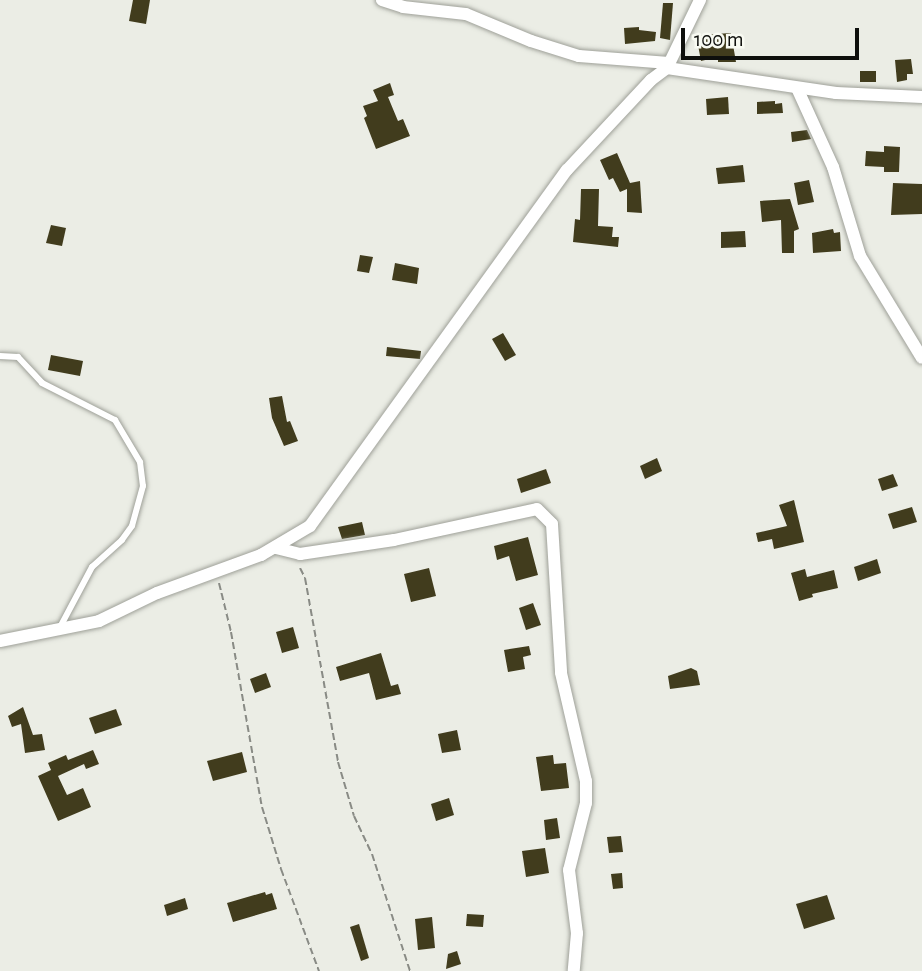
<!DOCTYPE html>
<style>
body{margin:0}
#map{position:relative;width:922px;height:971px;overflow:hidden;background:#ebede5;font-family:"Alegreya Sans",sans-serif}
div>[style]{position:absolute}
.building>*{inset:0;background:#413c1d}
.path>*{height:2px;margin-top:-1px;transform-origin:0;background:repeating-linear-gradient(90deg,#898b85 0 7px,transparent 0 10.5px)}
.roads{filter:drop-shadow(0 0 2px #9ea098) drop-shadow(0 0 2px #9ea098)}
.service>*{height:6px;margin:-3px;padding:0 3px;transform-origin:3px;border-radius:3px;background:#fff}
.minor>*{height:12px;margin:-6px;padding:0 6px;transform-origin:6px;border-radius:6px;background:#fff}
span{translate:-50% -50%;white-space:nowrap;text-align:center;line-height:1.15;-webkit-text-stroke:7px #f8faf2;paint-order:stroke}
.scale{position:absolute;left:681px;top:28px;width:178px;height:32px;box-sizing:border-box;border:4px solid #0e0f0c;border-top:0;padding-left:9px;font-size:21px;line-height:24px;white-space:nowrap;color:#0e0f0c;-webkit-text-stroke:5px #f8faf2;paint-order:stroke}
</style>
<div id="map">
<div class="building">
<i style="clip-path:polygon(133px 0,150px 0,146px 24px,129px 21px)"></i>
<i style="clip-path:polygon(663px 3px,673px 3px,670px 40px,660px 38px)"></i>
<i style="clip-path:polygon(639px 27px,639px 30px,656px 32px,655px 41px,625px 44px,624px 28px)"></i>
<i style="clip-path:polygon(731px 33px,736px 62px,718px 62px,718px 57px,701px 61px,698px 45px,703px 44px,701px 35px)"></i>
<i style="clip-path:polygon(911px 59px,913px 74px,907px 74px,907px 80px,897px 82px,895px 60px)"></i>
<i style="clip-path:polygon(860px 71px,876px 71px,876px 82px,860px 82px)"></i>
<i style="clip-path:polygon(390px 83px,394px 95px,388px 97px,398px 121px,403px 119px,410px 136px,376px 149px,364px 118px,367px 116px,363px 106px,378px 101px,373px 90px)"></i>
<i style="clip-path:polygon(728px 97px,729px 114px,707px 115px,706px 99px)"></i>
<i style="clip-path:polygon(775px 101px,775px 104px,782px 103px,783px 113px,757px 114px,757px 102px)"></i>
<i style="clip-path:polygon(807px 130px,811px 139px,792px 142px,791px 132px)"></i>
<i style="clip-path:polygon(884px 146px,900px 147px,899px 172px,884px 172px,884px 167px,865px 166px,866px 151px,884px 152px)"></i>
<i style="clip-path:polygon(617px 153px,630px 183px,640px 181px,642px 213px,627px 212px,627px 189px,620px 192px,613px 178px,609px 180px,600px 160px)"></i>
<i style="clip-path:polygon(743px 165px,745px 182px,718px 184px,716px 168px)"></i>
<i style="clip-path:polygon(809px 180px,814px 202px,798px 205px,794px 183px)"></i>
<i style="clip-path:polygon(893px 183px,922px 184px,922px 214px,891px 215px)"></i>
<i style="clip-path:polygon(581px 189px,599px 189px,598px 226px,613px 227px,612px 237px,619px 237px,618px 247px,573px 242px,575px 219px,580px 220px)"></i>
<i style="clip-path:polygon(790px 199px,799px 229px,794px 231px,794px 253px,782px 253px,781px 220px,762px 222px,760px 201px)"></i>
<i style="clip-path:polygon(51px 225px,66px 228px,62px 246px,46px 243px)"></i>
<i style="clip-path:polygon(833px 229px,834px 233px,840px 232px,841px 251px,813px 253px,812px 233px)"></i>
<i style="clip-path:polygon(745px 231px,746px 247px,721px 248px,721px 232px)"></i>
<i style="clip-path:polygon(360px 255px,373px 257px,369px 273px,357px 271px)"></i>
<i style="clip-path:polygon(395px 263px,419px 268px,417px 284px,392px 280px)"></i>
<i style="clip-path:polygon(503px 333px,516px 355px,505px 361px,492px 339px)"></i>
<i style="clip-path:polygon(387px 347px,421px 351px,420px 359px,386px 356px)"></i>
<i style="clip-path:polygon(51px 355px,83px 361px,80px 376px,48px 370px)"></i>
<i style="clip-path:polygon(282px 396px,287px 422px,290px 421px,298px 441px,284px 446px,272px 418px,269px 398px)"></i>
<i style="clip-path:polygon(657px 458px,662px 471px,645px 479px,640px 466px)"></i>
<i style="clip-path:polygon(546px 469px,551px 483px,521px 493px,517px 479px)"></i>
<i style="clip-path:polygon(893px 474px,898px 486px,882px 491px,878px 479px)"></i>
<i style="clip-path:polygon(794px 500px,804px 542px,774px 549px,772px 539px,758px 542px,756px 533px,787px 526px,779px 505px)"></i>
<i style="clip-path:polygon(912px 507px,917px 522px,893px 529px,888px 514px)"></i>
<i style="clip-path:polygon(362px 522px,365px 535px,342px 539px,338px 527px)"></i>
<i style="clip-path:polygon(528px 537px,538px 575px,516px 581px,509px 556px,497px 560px,494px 546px)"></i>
<i style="clip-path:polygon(877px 559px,881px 573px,858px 581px,854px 567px)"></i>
<i style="clip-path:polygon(429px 568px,436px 596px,411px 602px,404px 574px)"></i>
<i style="clip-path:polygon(805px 569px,807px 577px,834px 570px,838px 588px,812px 594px,813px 597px,799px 601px,791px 573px)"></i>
<i style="clip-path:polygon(533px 603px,541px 625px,526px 630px,519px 608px)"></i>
<i style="clip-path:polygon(293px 627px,299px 648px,282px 653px,276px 632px)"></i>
<i style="clip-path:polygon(529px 646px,531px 655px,523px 657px,525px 669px,508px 672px,504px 650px)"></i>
<i style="clip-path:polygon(381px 653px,391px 686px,398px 684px,401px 694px,376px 700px,369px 673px,340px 681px,336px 667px)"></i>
<i style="clip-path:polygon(691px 668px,697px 671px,700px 685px,670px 689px,668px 676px)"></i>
<i style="clip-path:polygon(266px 673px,271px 687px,255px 693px,250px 679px)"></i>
<i style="clip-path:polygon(23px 707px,33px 735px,42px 734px,45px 750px,25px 753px,21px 724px,12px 727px,8px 716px)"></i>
<i style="clip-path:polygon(116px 709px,122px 725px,95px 734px,89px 718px)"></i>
<i style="clip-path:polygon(457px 730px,461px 750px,442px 753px,438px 734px)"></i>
<i style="clip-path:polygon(93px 750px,99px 764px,86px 769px,84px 764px,58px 776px,67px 795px,83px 788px,91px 807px,58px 821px,38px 776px,51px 770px,48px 763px,66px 755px,68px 760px)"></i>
<i style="clip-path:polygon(242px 752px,247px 772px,213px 781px,207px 761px)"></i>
<i style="clip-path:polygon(553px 755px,554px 764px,566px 763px,569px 788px,541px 791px,536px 757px)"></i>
<i style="clip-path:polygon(449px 798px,454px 815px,436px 821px,431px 804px)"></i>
<i style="clip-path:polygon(557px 818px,560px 838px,546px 840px,544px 820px)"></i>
<i style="clip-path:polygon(621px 836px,623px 852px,609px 853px,607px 837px)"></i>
<i style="clip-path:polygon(545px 848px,549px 873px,526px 877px,522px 851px)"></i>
<i style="clip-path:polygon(622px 873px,623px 888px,613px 889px,611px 874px)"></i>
<i style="clip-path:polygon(265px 892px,266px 895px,272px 893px,277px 909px,233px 922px,227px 903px)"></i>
<i style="clip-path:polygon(827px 895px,835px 919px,804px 929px,796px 904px)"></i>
<i style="clip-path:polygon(185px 898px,188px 909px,167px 916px,164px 905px)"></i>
<i style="clip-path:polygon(467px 914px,484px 915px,483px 927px,466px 926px)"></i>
<i style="clip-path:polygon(432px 917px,435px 948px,418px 950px,415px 919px)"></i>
<i style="clip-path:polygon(359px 924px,369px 958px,361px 961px,350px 927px)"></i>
<i style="clip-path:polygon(457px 951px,461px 964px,446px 969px,448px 954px)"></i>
</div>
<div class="path">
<i style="left:300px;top:568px;width:11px;rotate:63deg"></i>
<i style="left:305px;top:578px;width:187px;rotate:79.8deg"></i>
<i style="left:338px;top:762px;width:56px;rotate:73.5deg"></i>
<i style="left:354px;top:816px;width:42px;rotate:64.7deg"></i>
<i style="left:372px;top:854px;width:123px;rotate:72deg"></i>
<i style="left:219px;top:583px;width:50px;rotate:76.2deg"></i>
<i style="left:231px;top:632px;width:178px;rotate:80deg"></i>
<i style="left:262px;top:807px;width:65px;rotate:73deg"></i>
<i style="left:281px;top:869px;width:109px;rotate:69.6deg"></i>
</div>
<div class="roads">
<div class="service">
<i style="left:0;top:356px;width:18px;rotate:3deg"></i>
<i style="left:18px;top:357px;width:35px;rotate:47deg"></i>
<i style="left:42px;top:383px;width:82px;rotate:26.9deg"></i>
<i style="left:115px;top:420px;width:49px;rotate:59.2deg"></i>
<i style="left:140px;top:462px;width:24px;rotate:83deg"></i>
<i style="left:143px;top:486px;width:41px;rotate:105.4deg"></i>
<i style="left:132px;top:526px;width:17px;rotate:126deg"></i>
<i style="left:122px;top:540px;width:40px;rotate:138deg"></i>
<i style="left:92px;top:567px;width:70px;rotate:118deg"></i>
</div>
<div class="minor">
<i style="left:382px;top:0;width:22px;rotate:18deg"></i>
<i style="left:403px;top:7px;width:63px;rotate:6.3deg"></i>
<i style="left:466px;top:14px;width:70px;rotate:22.6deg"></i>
<i style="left:531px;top:41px;width:50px;rotate:17.4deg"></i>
<i style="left:579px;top:56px;width:90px;rotate:4.4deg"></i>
<i style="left:667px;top:68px;width:76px;rotate:-64.1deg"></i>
<i style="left:797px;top:88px;width:87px;rotate:65.5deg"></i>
<i style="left:833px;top:167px;width:93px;rotate:73.1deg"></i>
<i style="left:860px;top:256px;width:119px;rotate:58.7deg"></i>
<i style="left:276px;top:548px;width:25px;rotate:14deg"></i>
<i style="left:300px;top:554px;width:95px;rotate:-8.5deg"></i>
<i style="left:394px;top:540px;width:146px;rotate:-12.2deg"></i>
<i style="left:537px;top:509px;width:21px;rotate:45deg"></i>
<i style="left:552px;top:524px;width:149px;rotate:86.5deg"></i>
<i style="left:561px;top:673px;width:111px;rotate:77deg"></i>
<i style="left:586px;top:781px;width:22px;rotate:90deg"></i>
<i style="left:586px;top:803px;width:69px;rotate:104.2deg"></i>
<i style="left:569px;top:870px;width:64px;rotate:82.8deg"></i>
<i style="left:577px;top:933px;width:38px;rotate:95deg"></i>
<i style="left:0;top:641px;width:101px;rotate:-11.4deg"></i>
<i style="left:99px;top:621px;width:64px;rotate:-25.8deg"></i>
<i style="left:157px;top:593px;width:111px;rotate:-20.1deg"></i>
<i style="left:261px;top:555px;width:57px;rotate:-30.6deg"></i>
<i style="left:310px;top:526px;width:439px;rotate:-54.2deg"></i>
<i style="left:567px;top:170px;width:123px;rotate:-47deg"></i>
<i style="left:651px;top:80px;width:20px;rotate:-37deg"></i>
<i style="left:667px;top:68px;width:171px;rotate:8.4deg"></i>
<i style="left:836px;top:93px;width:86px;rotate:2.7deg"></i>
</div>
</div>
<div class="scale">100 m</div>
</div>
